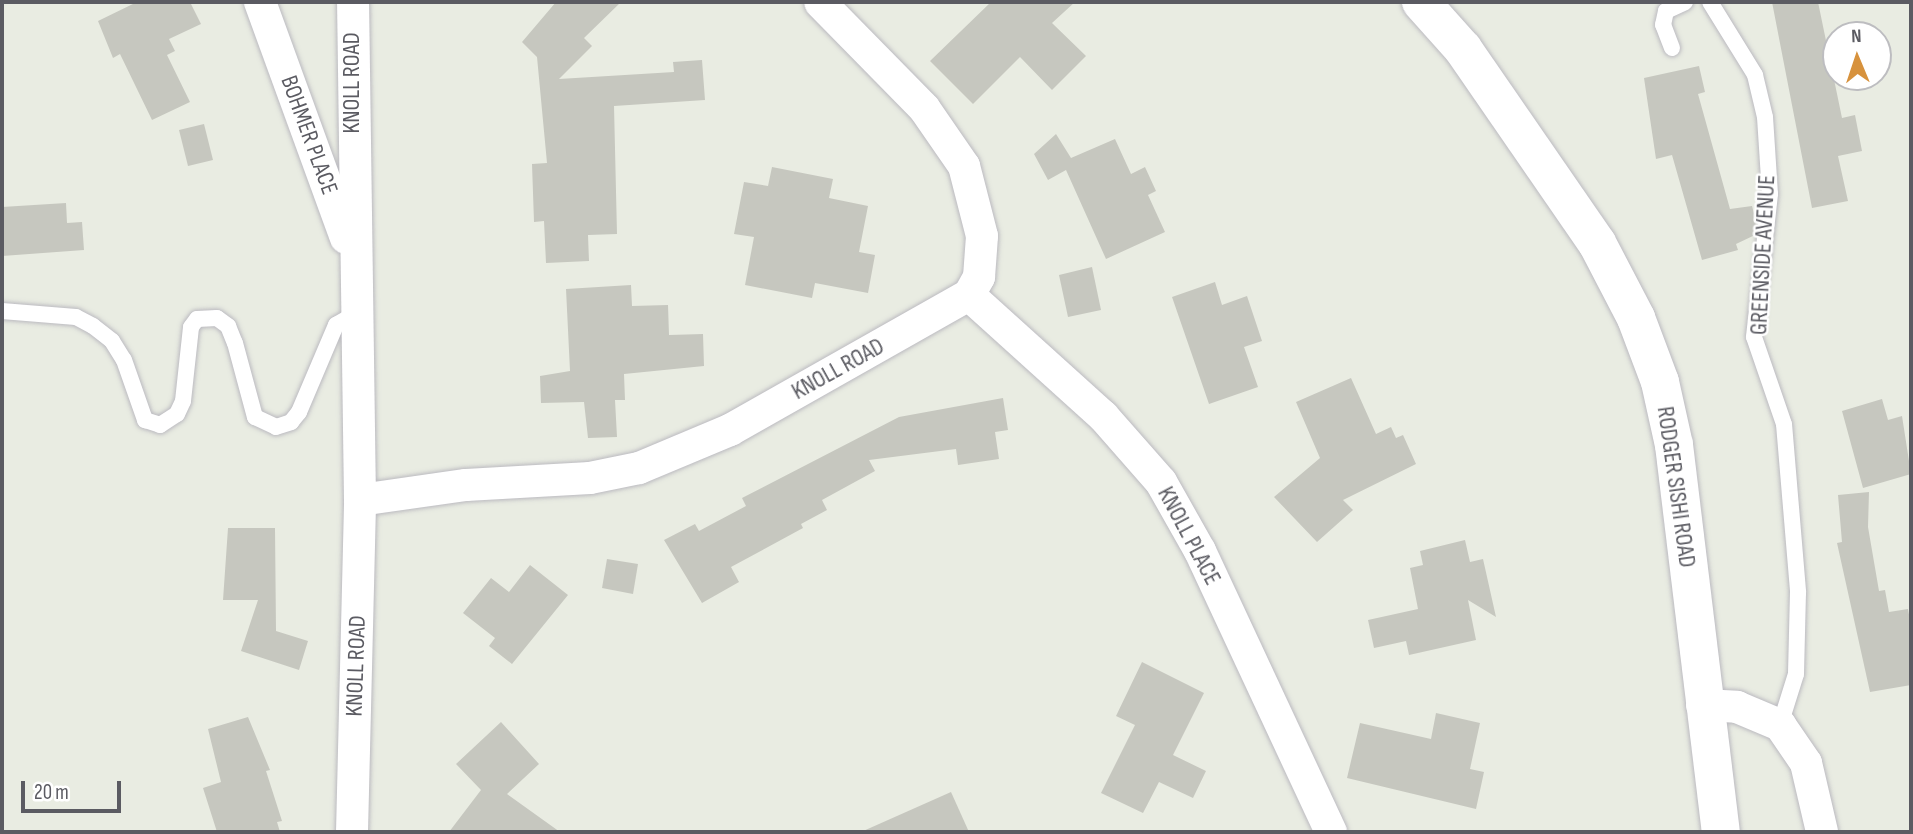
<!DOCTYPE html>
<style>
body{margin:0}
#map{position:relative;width:1913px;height:834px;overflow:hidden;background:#e9ece2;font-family:"Sofia Sans Condensed",sans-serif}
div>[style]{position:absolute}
.building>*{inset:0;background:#c6c7bf}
.roads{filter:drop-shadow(0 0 2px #bbbac0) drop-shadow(0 0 2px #bbbac0)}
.service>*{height:16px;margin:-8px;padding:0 8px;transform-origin:8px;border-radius:8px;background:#fff}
.minor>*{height:32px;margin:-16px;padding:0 16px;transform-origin:16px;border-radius:16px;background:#fff}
.secondary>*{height:38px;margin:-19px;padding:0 19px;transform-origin:19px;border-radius:19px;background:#fff}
span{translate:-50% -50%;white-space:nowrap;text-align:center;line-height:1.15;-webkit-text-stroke:5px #fff;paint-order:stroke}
.street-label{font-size:24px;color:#5b5b62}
.frame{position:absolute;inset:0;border:4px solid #5b5b62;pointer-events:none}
.north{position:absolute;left:1822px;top:21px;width:70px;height:70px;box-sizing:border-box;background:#fff;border:2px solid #bdbdc0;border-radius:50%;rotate:358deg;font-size:19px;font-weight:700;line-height:28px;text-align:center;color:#5b5b62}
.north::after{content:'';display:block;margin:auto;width:24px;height:32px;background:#d7923d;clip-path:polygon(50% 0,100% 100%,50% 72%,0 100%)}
.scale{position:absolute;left:21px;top:781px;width:100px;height:32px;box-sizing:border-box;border:4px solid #5b5b62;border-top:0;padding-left:9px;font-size:21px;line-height:24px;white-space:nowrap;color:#5b5b62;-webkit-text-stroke:5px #fff;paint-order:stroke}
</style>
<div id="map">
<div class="building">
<i style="clip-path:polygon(137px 2px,190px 2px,201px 24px,169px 39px,175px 51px,167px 55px,190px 102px,152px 120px,120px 54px,113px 58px,98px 21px)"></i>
<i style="clip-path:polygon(556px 2px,621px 2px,584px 38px,592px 46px,559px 79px,674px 72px,673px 62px,702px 60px,705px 100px,614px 106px,617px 234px,588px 235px,589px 261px,546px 263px,544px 221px,534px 222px,532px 164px,547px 163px,537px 57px,522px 42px)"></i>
<i style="clip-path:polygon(991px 2px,1075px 2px,1052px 23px,1086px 56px,1052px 90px,1020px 57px,973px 104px,930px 61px)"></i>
<i style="clip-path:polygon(1772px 2px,1818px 2px,1842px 118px,1855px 115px,1862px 151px,1838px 156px,1848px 201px,1812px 208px)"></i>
<i style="clip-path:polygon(1699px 66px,1705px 92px,1698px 94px,1730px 209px,1752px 206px,1756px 221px,1755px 235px,1736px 244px,1738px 250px,1702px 260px,1672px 155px,1656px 159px,1644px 78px)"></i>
<i style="clip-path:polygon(204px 124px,213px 160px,188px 166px,179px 130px)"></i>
<i style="clip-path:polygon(1056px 134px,1071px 158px,1115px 139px,1131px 174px,1145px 167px,1156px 191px,1148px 195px,1165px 232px,1106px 259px,1066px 170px,1048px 180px,1034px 154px)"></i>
<i style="clip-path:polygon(772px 167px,833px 179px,829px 198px,868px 206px,859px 252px,875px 255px,868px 293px,815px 283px,812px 298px,745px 285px,754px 237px,734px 234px,744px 182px,768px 186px)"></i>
<i style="clip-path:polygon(66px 203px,67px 223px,82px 222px,84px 250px,2px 256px,2px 207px)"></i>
<i style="clip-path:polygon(1092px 267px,1101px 310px,1068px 317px,1059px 275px)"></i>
<i style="clip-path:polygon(1215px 282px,1222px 305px,1247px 296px,1262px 341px,1244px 347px,1258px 387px,1209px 404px,1172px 297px)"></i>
<i style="clip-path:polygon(631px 285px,632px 306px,668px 305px,669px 335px,703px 334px,704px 366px,624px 374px,625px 400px,615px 400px,617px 437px,588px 438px,584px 402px,541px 403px,540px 376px,570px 371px,566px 289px)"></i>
<i style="clip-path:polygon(1351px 378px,1376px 434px,1391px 427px,1396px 438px,1403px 435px,1416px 464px,1343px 500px,1353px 510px,1317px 542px,1274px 497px,1320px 458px,1296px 402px)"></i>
<i style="clip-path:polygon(1003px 398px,1008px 430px,995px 432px,999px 459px,958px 465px,956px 449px,869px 460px,875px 471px,822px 500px,827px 510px,801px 524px,803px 528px,731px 567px,739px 582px,702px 603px,664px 540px,695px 524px,699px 531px,746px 506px,742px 498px,899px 417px)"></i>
<i style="clip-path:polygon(1882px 399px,1888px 420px,1902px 416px,1911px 474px,1863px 488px,1842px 411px)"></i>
<i style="clip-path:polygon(1869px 492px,1868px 527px,1879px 591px,1885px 590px,1889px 612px,1908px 609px,1911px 626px,1911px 685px,1870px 692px,1837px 543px,1842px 542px,1838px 495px)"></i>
<i style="clip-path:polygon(228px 528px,275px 528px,276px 631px,308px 641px,299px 670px,241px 651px,258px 600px,223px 600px)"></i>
<i style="clip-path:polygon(1465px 540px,1470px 562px,1483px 559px,1496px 617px,1468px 600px,1476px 640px,1409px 655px,1406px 641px,1374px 648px,1368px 620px,1418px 609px,1410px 568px,1423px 565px,1420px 551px)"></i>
<i style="clip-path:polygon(607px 559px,638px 564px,633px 594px,602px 588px)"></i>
<i style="clip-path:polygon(530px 565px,568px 595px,512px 664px,489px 646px,495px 638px,463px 613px,491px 578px,509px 592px)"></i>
<i style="clip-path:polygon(1142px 662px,1204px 693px,1173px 755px,1206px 771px,1193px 798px,1159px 782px,1143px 813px,1101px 793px,1135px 725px,1116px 716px)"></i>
<i style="clip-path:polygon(1436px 713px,1480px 723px,1470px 769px,1484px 772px,1476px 809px,1347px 778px,1360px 723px,1431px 739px)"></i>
<i style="clip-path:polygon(248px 717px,270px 770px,266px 771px,282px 821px,277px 822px,280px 832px,217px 832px,203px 788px,221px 782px,208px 729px)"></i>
<i style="clip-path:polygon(501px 722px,539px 764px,507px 794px,560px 832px,449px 832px,481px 790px,456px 764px)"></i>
<i style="clip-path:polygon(951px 792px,969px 832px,861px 832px)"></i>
</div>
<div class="roads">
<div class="service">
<i style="left:1710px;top:2px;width:86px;rotate:58.3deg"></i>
<i style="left:1755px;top:75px;width:43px;rotate:76.6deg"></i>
<i style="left:1765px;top:117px;width:77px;rotate:86.3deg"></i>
<i style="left:1770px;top:194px;width:144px;rotate:96.4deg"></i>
<i style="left:1754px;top:337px;width:92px;rotate:71deg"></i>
<i style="left:1784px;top:424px;width:169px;rotate:85.2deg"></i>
<i style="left:1798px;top:592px;width:82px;rotate:91.4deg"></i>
<i style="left:1796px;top:674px;width:53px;rotate:107.4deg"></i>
<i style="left:1672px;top:48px;width:25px;rotate:-111deg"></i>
<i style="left:1663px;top:25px;width:14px;rotate:-78deg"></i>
<i style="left:1666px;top:11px;width:21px;rotate:-25deg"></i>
<i style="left:2px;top:311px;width:74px;rotate:4.6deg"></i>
<i style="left:76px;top:317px;width:19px;rotate:28deg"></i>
<i style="left:93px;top:326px;width:24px;rotate:38deg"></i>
<i style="left:112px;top:341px;width:22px;rotate:58deg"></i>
<i style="left:124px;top:360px;width:64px;rotate:70.7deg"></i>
<i style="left:145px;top:420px;width:16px;rotate:18deg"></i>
<i style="left:160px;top:425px;width:20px;rotate:-33deg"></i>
<i style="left:177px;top:414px;width:14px;rotate:-65deg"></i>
<i style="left:183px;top:401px;width:74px;rotate:-83.8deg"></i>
<i style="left:191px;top:327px;width:10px;rotate:-53deg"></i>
<i style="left:197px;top:319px;width:20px;rotate:-3deg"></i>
<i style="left:217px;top:318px;width:14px;rotate:36deg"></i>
<i style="left:228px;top:326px;width:18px;rotate:68deg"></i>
<i style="left:235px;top:343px;width:77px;rotate:74.9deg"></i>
<i style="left:255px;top:417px;width:23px;rotate:25deg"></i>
<i style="left:276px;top:427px;width:16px;rotate:-18deg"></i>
<i style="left:291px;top:422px;width:13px;rotate:-51deg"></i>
<i style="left:299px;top:412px;width:95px;rotate:-67deg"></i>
<i style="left:336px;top:325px;width:24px;rotate:-30deg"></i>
</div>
<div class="minor">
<i style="left:260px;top:2px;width:251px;rotate:70deg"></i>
<i style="left:969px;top:295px;width:181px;rotate:42.1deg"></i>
<i style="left:1103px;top:416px;width:88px;rotate:48.7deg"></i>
<i style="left:1161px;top:482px;width:79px;rotate:60.5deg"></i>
<i style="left:1200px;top:551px;width:310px;rotate:65deg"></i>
<i style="left:360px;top:500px;width:107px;rotate:-8.1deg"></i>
<i style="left:466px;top:485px;width:124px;rotate:-3.2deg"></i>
<i style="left:590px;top:478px;width:50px;rotate:-11.5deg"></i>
<i style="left:639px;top:468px;width:99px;rotate:-22.7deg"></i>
<i style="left:730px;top:430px;width:274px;rotate:-29.5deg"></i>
<i style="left:969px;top:295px;width:21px;rotate:-61deg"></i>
<i style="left:979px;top:277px;width:41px;rotate:-85.8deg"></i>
<i style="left:982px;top:236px;width:72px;rotate:-104.4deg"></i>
<i style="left:964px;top:166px;width:70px;rotate:-124.6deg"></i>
<i style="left:924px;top:108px;width:148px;rotate:-134.5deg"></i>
<i style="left:1702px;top:705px;width:35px;rotate:3deg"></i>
<i style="left:1737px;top:707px;width:47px;rotate:22.7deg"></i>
<i style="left:1780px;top:725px;width:46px;rotate:55.6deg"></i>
<i style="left:1806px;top:763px;width:71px;rotate:76.9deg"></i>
<i style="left:352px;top:832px;width:332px;rotate:-88.6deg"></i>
<i style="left:360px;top:500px;width:498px;rotate:-90.8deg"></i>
</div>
<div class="secondary">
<i style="left:1421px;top:2px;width:63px;rotate:48.2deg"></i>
<i style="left:1463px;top:49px;width:236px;rotate:55.4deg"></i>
<i style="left:1597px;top:243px;width:85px;rotate:62.5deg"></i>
<i style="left:1636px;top:318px;width:68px;rotate:69.4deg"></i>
<i style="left:1660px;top:382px;width:65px;rotate:77.5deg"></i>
<i style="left:1674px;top:445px;width:390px;rotate:83.1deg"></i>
</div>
</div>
<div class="street-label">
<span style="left:352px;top:83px;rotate:-90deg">KNOLL ROAD</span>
<span style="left:309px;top:135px;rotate:70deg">BOHMER PLACE</span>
<span style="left:1763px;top:255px;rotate:-87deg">GREENSIDE AVENUE</span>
<span style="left:838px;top:369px;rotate:-29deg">KNOLL ROAD</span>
<span style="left:1676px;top:487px;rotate:82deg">RODGER SISHI ROAD</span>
<span style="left:1189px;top:536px;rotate:62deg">KNOLL PLACE</span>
<span style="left:356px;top:666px;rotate:-88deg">KNOLL ROAD</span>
</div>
<div class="frame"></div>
<div class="north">N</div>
<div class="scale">20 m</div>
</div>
